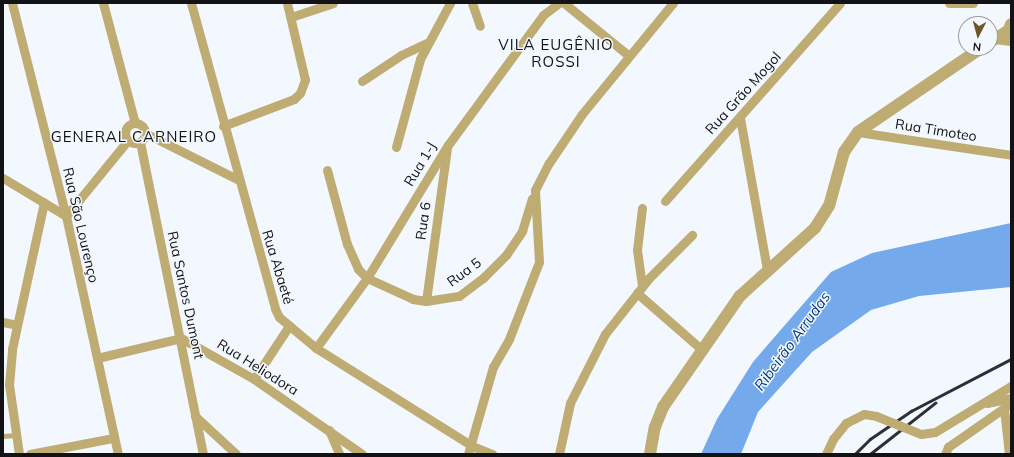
<!DOCTYPE html>
<meta charset="utf-8">
<style>
body{margin:0}
#map{position:relative;width:1014px;height:457px;overflow:hidden;background:#f3f7fe;font-family:Mulish,sans-serif}
div>[style]{position:absolute}
.water>*{inset:0;background:#74aaec}
.service>*{height:4.5px;margin:-2.25px;padding:0 2.25px;transform-origin:2.25px;border-radius:2.25px;background:#bfac73}
.minor>*{height:9px;margin:-4.5px;padding:0 4.5px;transform-origin:4.5px;border-radius:4.5px;background:#bfac73}
.minor>.ring{margin:-4.5px;padding:0;box-sizing:content-box;background:none;border:9px solid #bfac73;border-radius:50%}
.tertiary>*{height:12px;margin:-6px;padding:0 6px;transform-origin:6px;border-radius:6px;background:#bfac73}
.rail>*{height:2.5px;margin:-1.25px;padding:0 1.25px;transform-origin:1.25px;border-radius:1.25px;background:#2d2f34}
.minor-bridge>*{height:9px;margin:-4.5px;padding:0 4.5px;transform-origin:4.5px;border-radius:4.5px;background:#bfac73}
span{translate:-50% -50%;white-space:nowrap;text-align:center;line-height:1.15;-webkit-text-stroke:3px #f3f7fe;paint-order:stroke}
.street-label{font-size:14px;color:#111317}
.neighbourhood-label{font-size:15px;color:#111317;letter-spacing:1px}
.water-label{font-size:15px;color:#023d78;font-style:italic}
.frame{position:absolute;inset:0;border:4px solid #111317;pointer-events:none}
.north{position:absolute;left:958px;top:16px;width:40px;height:40px;box-sizing:border-box;background:#f3f7fe;border:1px solid #999ca2;border-radius:50%;rotate:186deg;font-size:11px;font-weight:700;line-height:16px;text-align:center;color:#111317}
.north::after{content:'';display:block;margin:auto;width:14px;height:18px;background:#6e5727;clip-path:polygon(50% 0,100% 100%,50% 72%,0 100%)}
</style>
<div id="map">
<div class="water">
<i style="clip-path:polygon(1011px 223px,1011px 287px,919px 296px,871px 310px,812px 352px,758px 412px,741px 454px,701px 454px,717px 419px,753px 362px,831px 272px,872px 253px)"></i>
</div>
<div class="service">
<i style="left:3px;top:436px;width:13px;rotate:-4deg"></i>
</div>
<div class="minor">
<i style="left:12px;top:3px;width:220px;rotate:75.8deg"></i>
<i style="left:66px;top:216px;width:244px;rotate:77.7deg"></i>
<i style="left:103px;top:3px;width:124px;rotate:75.1deg"></i>
<i style="left:191px;top:3px;width:317px;rotate:74.6deg"></i>
<i style="left:275px;top:309px;width:9px;rotate:63deg"></i>
<i style="left:279px;top:317px;width:48px;rotate:40deg"></i>
<i style="left:316px;top:348px;width:184px;rotate:32.1deg"></i>
<i style="left:472px;top:446px;width:22px;rotate:22deg"></i>
<i style="left:472px;top:3px;width:24px;rotate:71deg"></i>
<i style="left:564px;top:3px;width:82px;rotate:39.1deg"></i>
<i style="left:949px;top:3px;width:24px"></i>
<i style="left:291px;top:17px;width:44px;rotate:-18.4deg"></i>
<i style="left:994px;top:39px;width:17px;rotate:7deg"></i>
<i style="left:362px;top:81px;width:47px;rotate:-33.7deg"></i>
<i style="left:401px;top:55px;width:31px;rotate:-25deg"></i>
<i style="left:740px;top:118px;width:153px;rotate:79.9deg"></i>
<i class="ring" style="left:125px;top:123px;width:11px;height:11px"></i>
<i style="left:223px;top:126px;width:76px;rotate:-20.8deg"></i>
<i style="left:294px;top:99px;width:8px;rotate:-45deg"></i>
<i style="left:300px;top:93px;width:14px;rotate:-69deg"></i>
<i style="left:305px;top:80px;width:79px;rotate:-103.2deg"></i>
<i style="left:858px;top:132px;width:155px;rotate:8.5deg"></i>
<i style="left:145px;top:133px;width:105px;rotate:26.6deg"></i>
<i style="left:140px;top:142px;width:318px;rotate:78.6deg"></i>
<i style="left:396px;top:147px;width:91px;rotate:-74.7deg"></i>
<i style="left:420px;top:59px;width:64px;rotate:-61.8deg"></i>
<i style="left:327px;top:170px;width:77px;rotate:74.9deg"></i>
<i style="left:347px;top:244px;width:27px;rotate:66deg"></i>
<i style="left:358px;top:269px;width:13px;rotate:45deg"></i>
<i style="left:367px;top:278px;width:51px;rotate:24.5deg"></i>
<i style="left:413px;top:299px;width:13px;rotate:9deg"></i>
<i style="left:426px;top:301px;width:33px;rotate:-9deg"></i>
<i style="left:459px;top:296px;width:30px;rotate:-37deg"></i>
<i style="left:483px;top:278px;width:33px;rotate:-45deg"></i>
<i style="left:506px;top:255px;width:29px;rotate:-56deg"></i>
<i style="left:522px;top:231px;width:34px;rotate:-73deg"></i>
<i style="left:3px;top:178px;width:74px;rotate:31.1deg"></i>
<i style="left:66px;top:216px;width:98px;rotate:-50.8deg"></i>
<i style="left:665px;top:201px;width:264px;rotate:-48.5deg"></i>
<i style="left:642px;top:208px;width:42px;rotate:96.8deg"></i>
<i style="left:637px;top:250px;width:36px;rotate:82deg"></i>
<i style="left:637px;top:293px;width:85px;rotate:41.2deg"></i>
<i style="left:426px;top:301px;width:154px;rotate:-82.2deg"></i>
<i style="left:3px;top:322px;width:14px;rotate:12deg"></i>
<i style="left:316px;top:348px;width:87px;rotate:-53.9deg"></i>
<i style="left:367px;top:278px;width:156px;rotate:-58.7deg"></i>
<i style="left:448px;top:145px;width:161px;rotate:-53.8deg"></i>
<i style="left:543px;top:15px;width:20px;rotate:-37deg"></i>
<i style="left:97px;top:358px;width:86px;rotate:-13.4deg"></i>
<i style="left:181px;top:338px;width:84px;rotate:29.3deg"></i>
<i style="left:254px;top:379px;width:131px;rotate:34.8deg"></i>
<i style="left:254px;top:379px;width:64px;rotate:-56.6deg"></i>
<i style="left:987px;top:403px;width:25px;rotate:-12deg"></i>
<i style="left:1004px;top:409px;width:45px;rotate:83.7deg"></i>
<i style="left:195px;top:416px;width:56px;rotate:42.8deg"></i>
<i style="left:329px;top:430px;width:26px;rotate:67deg"></i>
<i style="left:921px;top:434px;width:14px;rotate:-8deg"></i>
<i style="left:935px;top:432px;width:89px;rotate:-31.2deg"></i>
<i style="left:19px;top:454px;width:70px;rotate:-98.2deg"></i>
<i style="left:9px;top:385px;width:36px;rotate:-85deg"></i>
<i style="left:12px;top:349px;width:150px;rotate:-77.7deg"></i>
<i style="left:30px;top:454px;width:85px;rotate:-10.9deg"></i>
<i style="left:468px;top:454px;width:91px;rotate:-74deg"></i>
<i style="left:493px;top:367px;width:32px;rotate:-60deg"></i>
<i style="left:509px;top:339px;width:83px;rotate:-68.7deg"></i>
<i style="left:539px;top:262px;width:72px;rotate:-93.2deg"></i>
<i style="left:535px;top:190px;width:30px;rotate:-63deg"></i>
<i style="left:549px;top:163px;width:59px;rotate:-56deg"></i>
<i style="left:582px;top:114px;width:144px;rotate:-50.7deg"></i>
<i style="left:559px;top:454px;width:52px;rotate:-77.8deg"></i>
<i style="left:570px;top:403px;width:77px;rotate:-63.1deg"></i>
<i style="left:605px;top:334px;width:71px;rotate:-51.8deg"></i>
<i style="left:649px;top:278px;width:61px;rotate:-45deg"></i>
<i style="left:826px;top:454px;width:17px;rotate:-65deg"></i>
<i style="left:833px;top:439px;width:21px;rotate:-51deg"></i>
<i style="left:846px;top:423px;width:20px;rotate:-27deg"></i>
<i style="left:945px;top:454px;width:8px;rotate:-67deg"></i>
<i style="left:948px;top:447px;width:77px;rotate:-34.9deg"></i>
</div>
<div class="tertiary">
<i style="left:990px;top:42px;width:22px;rotate:-32deg"></i>
<i style="left:1009px;top:30px;width:6px;rotate:-72deg"></i>
<i style="left:650px;top:454px;width:27px;rotate:-80deg"></i>
<i style="left:655px;top:427px;width:22px;rotate:-68deg"></i>
<i style="left:663px;top:407px;width:135px;rotate:-55.3deg"></i>
<i style="left:740px;top:296px;width:101px;rotate:-42.2deg"></i>
<i style="left:815px;top:228px;width:26px;rotate:-58deg"></i>
<i style="left:829px;top:206px;width:56px;rotate:-74.5deg"></i>
<i style="left:844px;top:152px;width:24px;rotate:-55deg"></i>
<i style="left:858px;top:132px;width:149px;rotate:-34.3deg"></i>
</div>
<div class="rail">
<i style="left:855px;top:454px;width:21px;rotate:-45deg"></i>
<i style="left:870px;top:439px;width:50px;rotate:-34.3deg"></i>
<i style="left:911px;top:411px;width:113px;rotate:-27.5deg"></i>
<i style="left:870px;top:454px;width:83px;rotate:-38.1deg"></i>
</div>
<div class="minor-bridge">
<i style="left:864px;top:414px;width:12px;rotate:9deg"></i>
<i style="left:876px;top:416px;width:48px;rotate:21.8deg"></i>
</div>
<div class="street-label">
<span style="left:743px;top:93px;rotate:-48deg">Rua Grão Mogol</span>
<span style="left:936px;top:130px;rotate:9deg">Rua Timoteo</span>
<span style="left:420px;top:164px;rotate:-59deg">Rua 1-J</span>
<span style="left:423px;top:221px;rotate:-82deg">Rua 6</span>
<span style="left:81px;top:225px;rotate:77deg">Rua São Lourenço</span>
<span style="left:278px;top:267px;rotate:73deg">Rua Abaeté</span>
<span style="left:464px;top:272px;rotate:-36deg">Rua 5</span>
<span style="left:186px;top:295px;rotate:78deg">Rua Santos Dumont</span>
<span style="left:258px;top:367px;rotate:32deg">Rua Heliodora</span>
</div>
<div class="neighbourhood-label">
<span style="left:556px;top:53px">VILA EUGÊNIO<br>ROSSI</span>
<span style="left:134px;top:137px">GENERAL CARNEIRO</span>
</div>
<div class="water-label">
<span style="left:792px;top:341px;rotate:-54deg">Ribeirão Arrudas</span>
</div>
<div class="frame"></div>
<div class="north">N</div>
</div>
